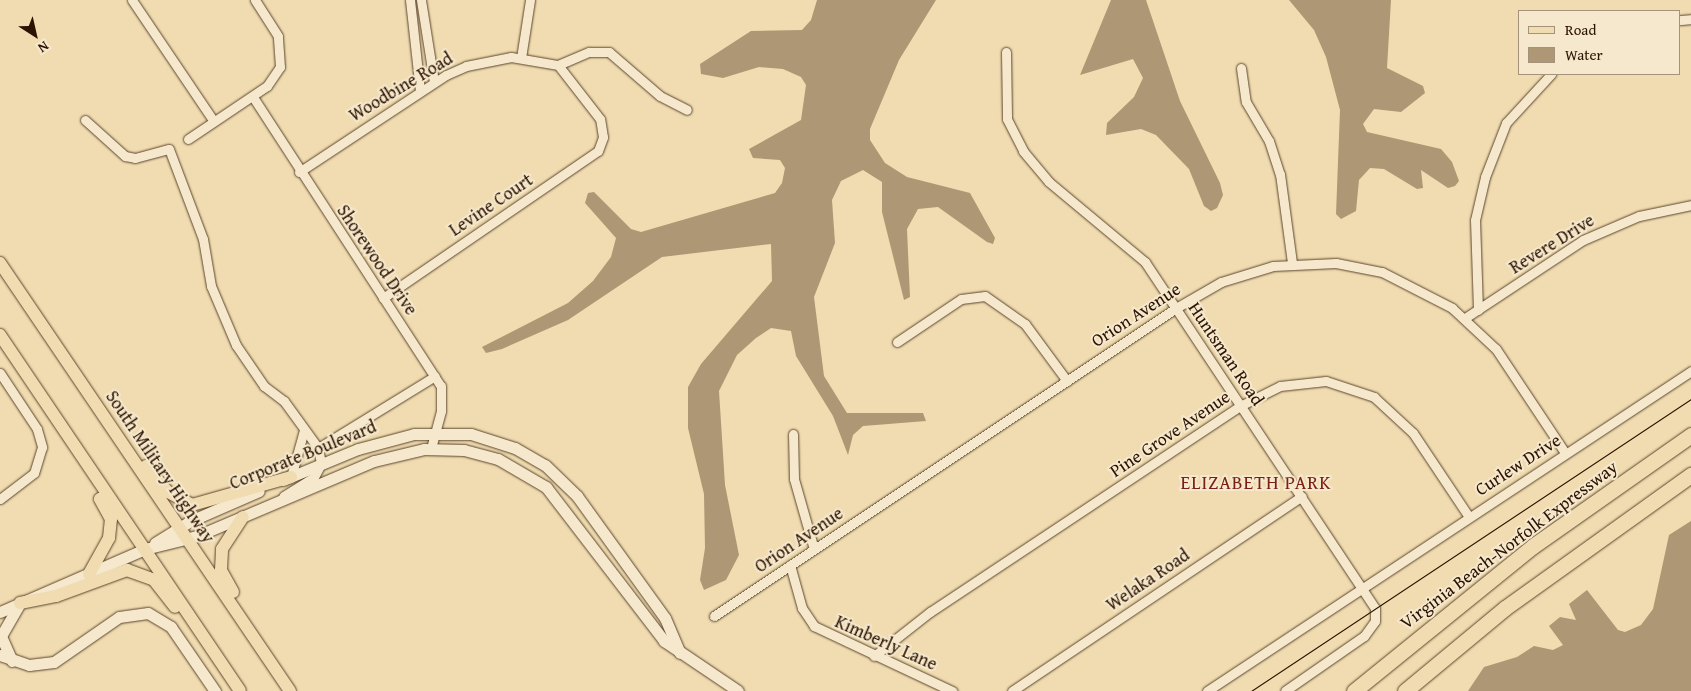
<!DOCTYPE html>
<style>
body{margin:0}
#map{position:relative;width:1691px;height:691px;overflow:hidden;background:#f0dcb0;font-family:"Gentium Book Plus",serif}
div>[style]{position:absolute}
.water>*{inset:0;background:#ad9774}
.roads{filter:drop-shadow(0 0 1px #5c442d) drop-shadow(0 0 1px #5c442d)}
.street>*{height:9px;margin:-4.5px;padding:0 4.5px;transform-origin:4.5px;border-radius:4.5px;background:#f5e8cc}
.secondary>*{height:11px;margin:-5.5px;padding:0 5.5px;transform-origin:5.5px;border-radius:5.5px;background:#f5e8cc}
.primary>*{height:12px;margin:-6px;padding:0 6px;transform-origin:6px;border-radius:6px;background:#f0dcb0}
.highway>*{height:15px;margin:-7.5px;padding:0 7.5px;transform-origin:7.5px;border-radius:7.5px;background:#f0dcb0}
.tram>*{height:1px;margin:-0.5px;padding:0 0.5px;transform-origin:0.5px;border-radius:0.5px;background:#2b1201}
span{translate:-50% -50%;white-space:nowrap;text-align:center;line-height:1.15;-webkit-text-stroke:4px #f5e8cc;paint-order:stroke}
.street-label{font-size:18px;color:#2b1201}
.neighbourhood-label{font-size:19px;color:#7a1f14;letter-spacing:1px}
.legend{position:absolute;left:1518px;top:10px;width:162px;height:65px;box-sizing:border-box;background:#f5e8cc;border:1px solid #a4927b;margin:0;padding:6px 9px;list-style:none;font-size:15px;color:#2b1201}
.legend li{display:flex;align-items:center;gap:10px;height:25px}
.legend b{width:25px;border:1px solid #a4927b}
.north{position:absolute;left:10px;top:10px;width:50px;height:50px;-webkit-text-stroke:4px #f5e8cc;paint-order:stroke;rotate:145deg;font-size:14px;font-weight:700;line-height:20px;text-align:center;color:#2b1201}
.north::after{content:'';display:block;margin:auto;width:18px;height:22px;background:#2b1201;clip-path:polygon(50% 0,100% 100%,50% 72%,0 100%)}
</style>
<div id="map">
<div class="water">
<i style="clip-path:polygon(817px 0,936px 0,899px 60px,870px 129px,870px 140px,885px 163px,907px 177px,970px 193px,995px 238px,993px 244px,987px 242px,938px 207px,918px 209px,907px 229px,910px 297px,904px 300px,882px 212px,882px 182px,863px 170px,841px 181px,832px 200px,835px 243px,814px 297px,824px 376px,847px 413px,923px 413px,926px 421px,863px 426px,853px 435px,848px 455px,833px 416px,796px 356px,791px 331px,771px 328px,756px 338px,737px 355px,719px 391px,725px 485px,739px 555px,726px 580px,704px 590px,700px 580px,705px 548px,704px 494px,688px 428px,688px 387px,701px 364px,772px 281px,771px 244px,662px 257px,568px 320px,502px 349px,486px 353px,482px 347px,568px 303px,593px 281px,611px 257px,616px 238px,585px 203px,588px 193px,594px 192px,631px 229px,641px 232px,775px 193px,782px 183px,785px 168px,780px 160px,753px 158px,749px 149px,801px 120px,806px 85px,801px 77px,783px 69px,759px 67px,723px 78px,701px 74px,700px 64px,751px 31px,802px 30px,811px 20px)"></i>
<i style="clip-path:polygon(1111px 0,1146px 0,1180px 101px,1220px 183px,1223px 195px,1217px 208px,1211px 211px,1204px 206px,1189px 169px,1156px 135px,1141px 129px,1106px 135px,1107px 123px,1134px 97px,1143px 78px,1133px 59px,1080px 75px)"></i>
<i style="clip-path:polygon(1289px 0,1391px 0,1387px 68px,1423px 86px,1425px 93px,1401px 112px,1374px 109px,1363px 124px,1367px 132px,1441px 149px,1452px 162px,1459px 181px,1455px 186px,1448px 188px,1421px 170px,1423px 188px,1417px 189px,1384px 169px,1370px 168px,1359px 180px,1356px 211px,1341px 219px,1336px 214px,1340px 110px,1326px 57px,1314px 30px)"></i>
<i style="clip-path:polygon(1691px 521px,1691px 691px,1468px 691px,1484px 667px,1517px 657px,1534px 646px,1553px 650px,1563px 645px,1549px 626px,1560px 617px,1576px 620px,1569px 604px,1587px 590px,1618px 630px,1625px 632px,1641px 625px,1653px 609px,1669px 535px)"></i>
</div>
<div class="roads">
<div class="street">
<i style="left:132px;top:0;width:145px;rotate:56deg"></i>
<i style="left:410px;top:0;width:92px;rotate:83.7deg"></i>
<i style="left:421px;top:0;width:83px;rotate:81deg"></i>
<i style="left:1680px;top:20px;width:11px;rotate:-5deg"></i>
<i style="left:1006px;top:52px;width:67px;rotate:89.1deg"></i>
<i style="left:1007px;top:119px;width:36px;rotate:63deg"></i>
<i style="left:1023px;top:151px;width:40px;rotate:50deg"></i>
<i style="left:1049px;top:182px;width:125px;rotate:39.8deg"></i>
<i style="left:1145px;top:262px;width:415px;rotate:56.4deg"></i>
<i style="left:1375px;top:608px;width:13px;rotate:90deg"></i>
<i style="left:1375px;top:621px;width:19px;rotate:126deg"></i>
<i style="left:1364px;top:636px;width:96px;rotate:145.2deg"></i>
<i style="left:521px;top:58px;width:59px;rotate:-81.2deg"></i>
<i style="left:1241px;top:68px;width:34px;rotate:82deg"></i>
<i style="left:1246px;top:102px;width:45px;rotate:59.5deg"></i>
<i style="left:1269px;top:141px;width:35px;rotate:72deg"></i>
<i style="left:1280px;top:174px;width:90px;rotate:82.3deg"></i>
<i style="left:253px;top:97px;width:345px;rotate:57deg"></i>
<i style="left:441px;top:386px;width:25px;rotate:90deg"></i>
<i style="left:441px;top:411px;width:39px;rotate:105deg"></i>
<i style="left:85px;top:120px;width:54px;rotate:42deg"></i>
<i style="left:125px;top:156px;width:10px;rotate:11deg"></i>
<i style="left:135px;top:158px;width:35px;rotate:-15deg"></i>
<i style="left:169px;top:149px;width:96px;rotate:69.3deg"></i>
<i style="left:203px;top:239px;width:48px;rotate:80.3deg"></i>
<i style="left:211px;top:286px;width:64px;rotate:67deg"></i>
<i style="left:236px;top:345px;width:50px;rotate:55.7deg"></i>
<i style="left:264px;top:386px;width:25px;rotate:37deg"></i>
<i style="left:284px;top:401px;width:58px;rotate:54.1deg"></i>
<i style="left:318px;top:448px;width:16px;rotate:79deg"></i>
<i style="left:321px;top:464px;width:15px;rotate:118deg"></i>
<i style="left:314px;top:477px;width:36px;rotate:148deg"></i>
<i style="left:188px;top:139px;width:95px;rotate:-33.9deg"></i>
<i style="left:267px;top:86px;width:23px;rotate:-56deg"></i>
<i style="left:280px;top:67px;width:31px;rotate:-94deg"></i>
<i style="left:278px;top:36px;width:43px;rotate:-122.6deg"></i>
<i style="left:299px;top:172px;width:176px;rotate:-33.4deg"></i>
<i style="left:446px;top:75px;width:22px;rotate:-24deg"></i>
<i style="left:466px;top:66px;width:46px;rotate:-11.3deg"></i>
<i style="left:511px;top:57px;width:48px;rotate:9.7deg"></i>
<i style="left:558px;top:65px;width:34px;rotate:-23deg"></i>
<i style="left:589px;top:52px;width:20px"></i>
<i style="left:609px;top:52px;width:67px;rotate:40.8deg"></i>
<i style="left:660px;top:96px;width:30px;rotate:27deg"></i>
<i style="left:383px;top:298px;width:260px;rotate:-34.4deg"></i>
<i style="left:598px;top:151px;width:15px;rotate:-70deg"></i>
<i style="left:603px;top:137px;width:18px;rotate:-99deg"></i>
<i style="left:600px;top:119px;width:68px;rotate:-127.9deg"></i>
<i style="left:1478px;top:310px;width:90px;rotate:-91.9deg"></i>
<i style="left:1475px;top:220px;width:44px;rotate:-76.9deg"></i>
<i style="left:1485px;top:177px;width:58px;rotate:-68.7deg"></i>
<i style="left:1506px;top:123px;width:67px;rotate:-47.4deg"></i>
<i style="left:1465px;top:318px;width:141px;rotate:-33.5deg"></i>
<i style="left:1583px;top:240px;width:61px;rotate:-23.2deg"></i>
<i style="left:1639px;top:216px;width:53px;rotate:-11.9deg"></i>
<i style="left:897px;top:342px;width:77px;rotate:-33.9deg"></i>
<i style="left:961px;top:299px;width:24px;rotate:-7deg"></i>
<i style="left:985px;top:296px;width:49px;rotate:35deg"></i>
<i style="left:1025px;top:324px;width:71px;rotate:53.6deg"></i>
<i style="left:0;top:373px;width:67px;rotate:56.5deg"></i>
<i style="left:37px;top:429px;width:19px;rotate:74deg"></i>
<i style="left:42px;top:447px;width:27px;rotate:107deg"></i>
<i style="left:34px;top:473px;width:43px;rotate:142.6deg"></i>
<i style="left:793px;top:434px;width:45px;rotate:88.7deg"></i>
<i style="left:794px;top:479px;width:73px;rotate:74.1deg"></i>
<i style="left:318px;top:448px;width:137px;rotate:-31.6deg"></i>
<i style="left:291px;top:477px;width:49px;rotate:-74.5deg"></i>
<i style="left:790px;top:565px;width:45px;rotate:74.4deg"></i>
<i style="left:802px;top:608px;width:22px;rotate:56deg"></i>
<i style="left:814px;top:626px;width:153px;rotate:25.2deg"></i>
<i style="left:714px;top:616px;width:555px;rotate:-33.69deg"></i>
<i style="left:1176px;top:308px;width:52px;rotate:-30deg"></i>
<i style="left:1221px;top:282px;width:54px;rotate:-17.1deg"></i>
<i style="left:1273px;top:266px;width:63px;rotate:-2.7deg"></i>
<i style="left:1336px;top:263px;width:47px;rotate:11.1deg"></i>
<i style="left:1382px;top:272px;width:79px;rotate:27.2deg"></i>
<i style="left:1452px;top:308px;width:60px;rotate:43deg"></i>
<i style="left:1496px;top:349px;width:125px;rotate:56.4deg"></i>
<i style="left:874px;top:656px;width:71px;rotate:-38.2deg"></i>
<i style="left:930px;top:612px;width:374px;rotate:-33.6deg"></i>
<i style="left:1242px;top:405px;width:42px;rotate:-26.6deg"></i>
<i style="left:1280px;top:386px;width:46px;rotate:-6.2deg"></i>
<i style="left:1326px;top:381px;width:51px;rotate:18.4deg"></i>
<i style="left:1374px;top:397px;width:53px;rotate:42.7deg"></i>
<i style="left:1413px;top:433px;width:101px;rotate:56.3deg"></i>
<i style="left:1012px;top:691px;width:349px;rotate:-33.9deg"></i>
<i style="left:1207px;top:691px;width:580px;rotate:-33.47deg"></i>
</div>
<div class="secondary">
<i style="left:283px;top:480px;width:81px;rotate:-22.5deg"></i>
<i style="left:358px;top:449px;width:58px;rotate:-15deg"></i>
<i style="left:414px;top:434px;width:57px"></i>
<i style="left:471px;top:434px;width:46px;rotate:17.7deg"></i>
<i style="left:515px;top:448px;width:34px;rotate:30deg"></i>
<i style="left:545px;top:465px;width:45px;rotate:44.1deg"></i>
<i style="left:577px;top:496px;width:150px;rotate:54.2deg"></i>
<i style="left:665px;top:618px;width:38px;rotate:67deg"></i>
<i style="left:155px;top:543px;width:39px;rotate:-32deg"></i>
<i style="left:188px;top:522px;width:77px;rotate:-23.6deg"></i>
<i style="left:0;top:612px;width:158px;rotate:-23.5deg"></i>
<i style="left:145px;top:549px;width:54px;rotate:-14deg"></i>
<i style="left:197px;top:536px;width:192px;rotate:-23deg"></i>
<i style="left:374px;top:461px;width:51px;rotate:-13.5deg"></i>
<i style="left:424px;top:449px;width:40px;rotate:1.4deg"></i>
<i style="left:464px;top:450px;width:35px;rotate:15deg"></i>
<i style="left:498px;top:459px;width:56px;rotate:30.3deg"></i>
<i style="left:546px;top:487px;width:194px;rotate:52.5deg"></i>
<i style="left:664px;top:641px;width:89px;rotate:34deg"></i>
<i style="left:0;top:655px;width:31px;rotate:19deg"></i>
<i style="left:29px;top:665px;width:25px;rotate:-7deg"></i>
<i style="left:54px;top:662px;width:79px;rotate:-34.7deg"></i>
<i style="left:119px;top:617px;width:29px;rotate:-8deg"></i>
<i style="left:148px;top:613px;width:27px;rotate:31deg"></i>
<i style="left:171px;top:627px;width:78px;rotate:55.5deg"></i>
<i style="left:12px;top:661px;width:27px;rotate:-114deg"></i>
<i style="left:1px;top:636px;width:34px;rotate:-60deg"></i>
</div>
<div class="primary">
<i style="left:0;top:263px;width:517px;rotate:55.88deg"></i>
<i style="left:0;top:335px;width:429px;rotate:56deg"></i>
<i style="left:146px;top:466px;width:34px;rotate:50deg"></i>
<i style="left:168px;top:492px;width:27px;rotate:28deg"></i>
<i style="left:192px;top:505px;width:103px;rotate:-15.8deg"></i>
<i style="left:89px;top:574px;width:41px;rotate:-60.9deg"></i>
<i style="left:109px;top:538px;width:19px;rotate:-84deg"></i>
<i style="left:111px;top:519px;width:23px;rotate:-119deg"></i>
<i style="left:233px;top:592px;width:25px;rotate:-119deg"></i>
<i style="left:221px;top:570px;width:21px;rotate:-87deg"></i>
<i style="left:222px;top:549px;width:38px;rotate:-57deg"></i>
<i style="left:20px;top:603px;width:37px;rotate:-11deg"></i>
<i style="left:56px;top:596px;width:76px;rotate:-20.1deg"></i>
<i style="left:127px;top:570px;width:29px;rotate:20deg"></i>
<i style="left:154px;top:580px;width:34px;rotate:52deg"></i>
</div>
<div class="highway">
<i style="left:1354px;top:691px;width:230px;rotate:-39deg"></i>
<i style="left:1533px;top:546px;width:193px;rotate:-35.1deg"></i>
<i style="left:1405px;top:691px;width:130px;rotate:-39.7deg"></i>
<i style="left:1505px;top:608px;width:229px;rotate:-35.6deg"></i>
</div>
</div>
<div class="tram">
<i style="left:1251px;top:691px;width:528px;rotate:-33.57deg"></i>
</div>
<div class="street-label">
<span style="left:401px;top:87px;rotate:-31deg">Woodbine Road</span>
<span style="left:491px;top:205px;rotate:-34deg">Levine Court</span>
<span style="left:1552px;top:244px;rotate:-32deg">Revere Drive</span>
<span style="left:377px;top:260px;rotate:56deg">Shorewood Drive</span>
<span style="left:1136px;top:315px;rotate:-33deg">Orion Avenue</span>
<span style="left:1226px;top:354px;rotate:56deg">Huntsman Road</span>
<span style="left:1170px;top:434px;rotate:-34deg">Pine Grove Avenue</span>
<span style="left:303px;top:455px;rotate:-22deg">Corporate Boulevard</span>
<span style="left:1518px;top:465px;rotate:-33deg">Curlew Drive</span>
<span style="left:160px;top:467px;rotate:56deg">South Military Highway</span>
<span style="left:799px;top:540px;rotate:-34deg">Orion Avenue</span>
<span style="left:1509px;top:545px;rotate:-37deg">Virginia Beach-Norfolk Expressway</span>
<span style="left:1148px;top:580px;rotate:-34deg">Welaka Road</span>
<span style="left:886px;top:643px;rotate:24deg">Kimberly Lane</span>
</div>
<div class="neighbourhood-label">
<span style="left:1256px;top:483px">ELIZABETH PARK</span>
</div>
<ul class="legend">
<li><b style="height:6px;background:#f0dcb0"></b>Road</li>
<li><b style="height:14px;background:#ad9774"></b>Water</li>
</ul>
<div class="north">N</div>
</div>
